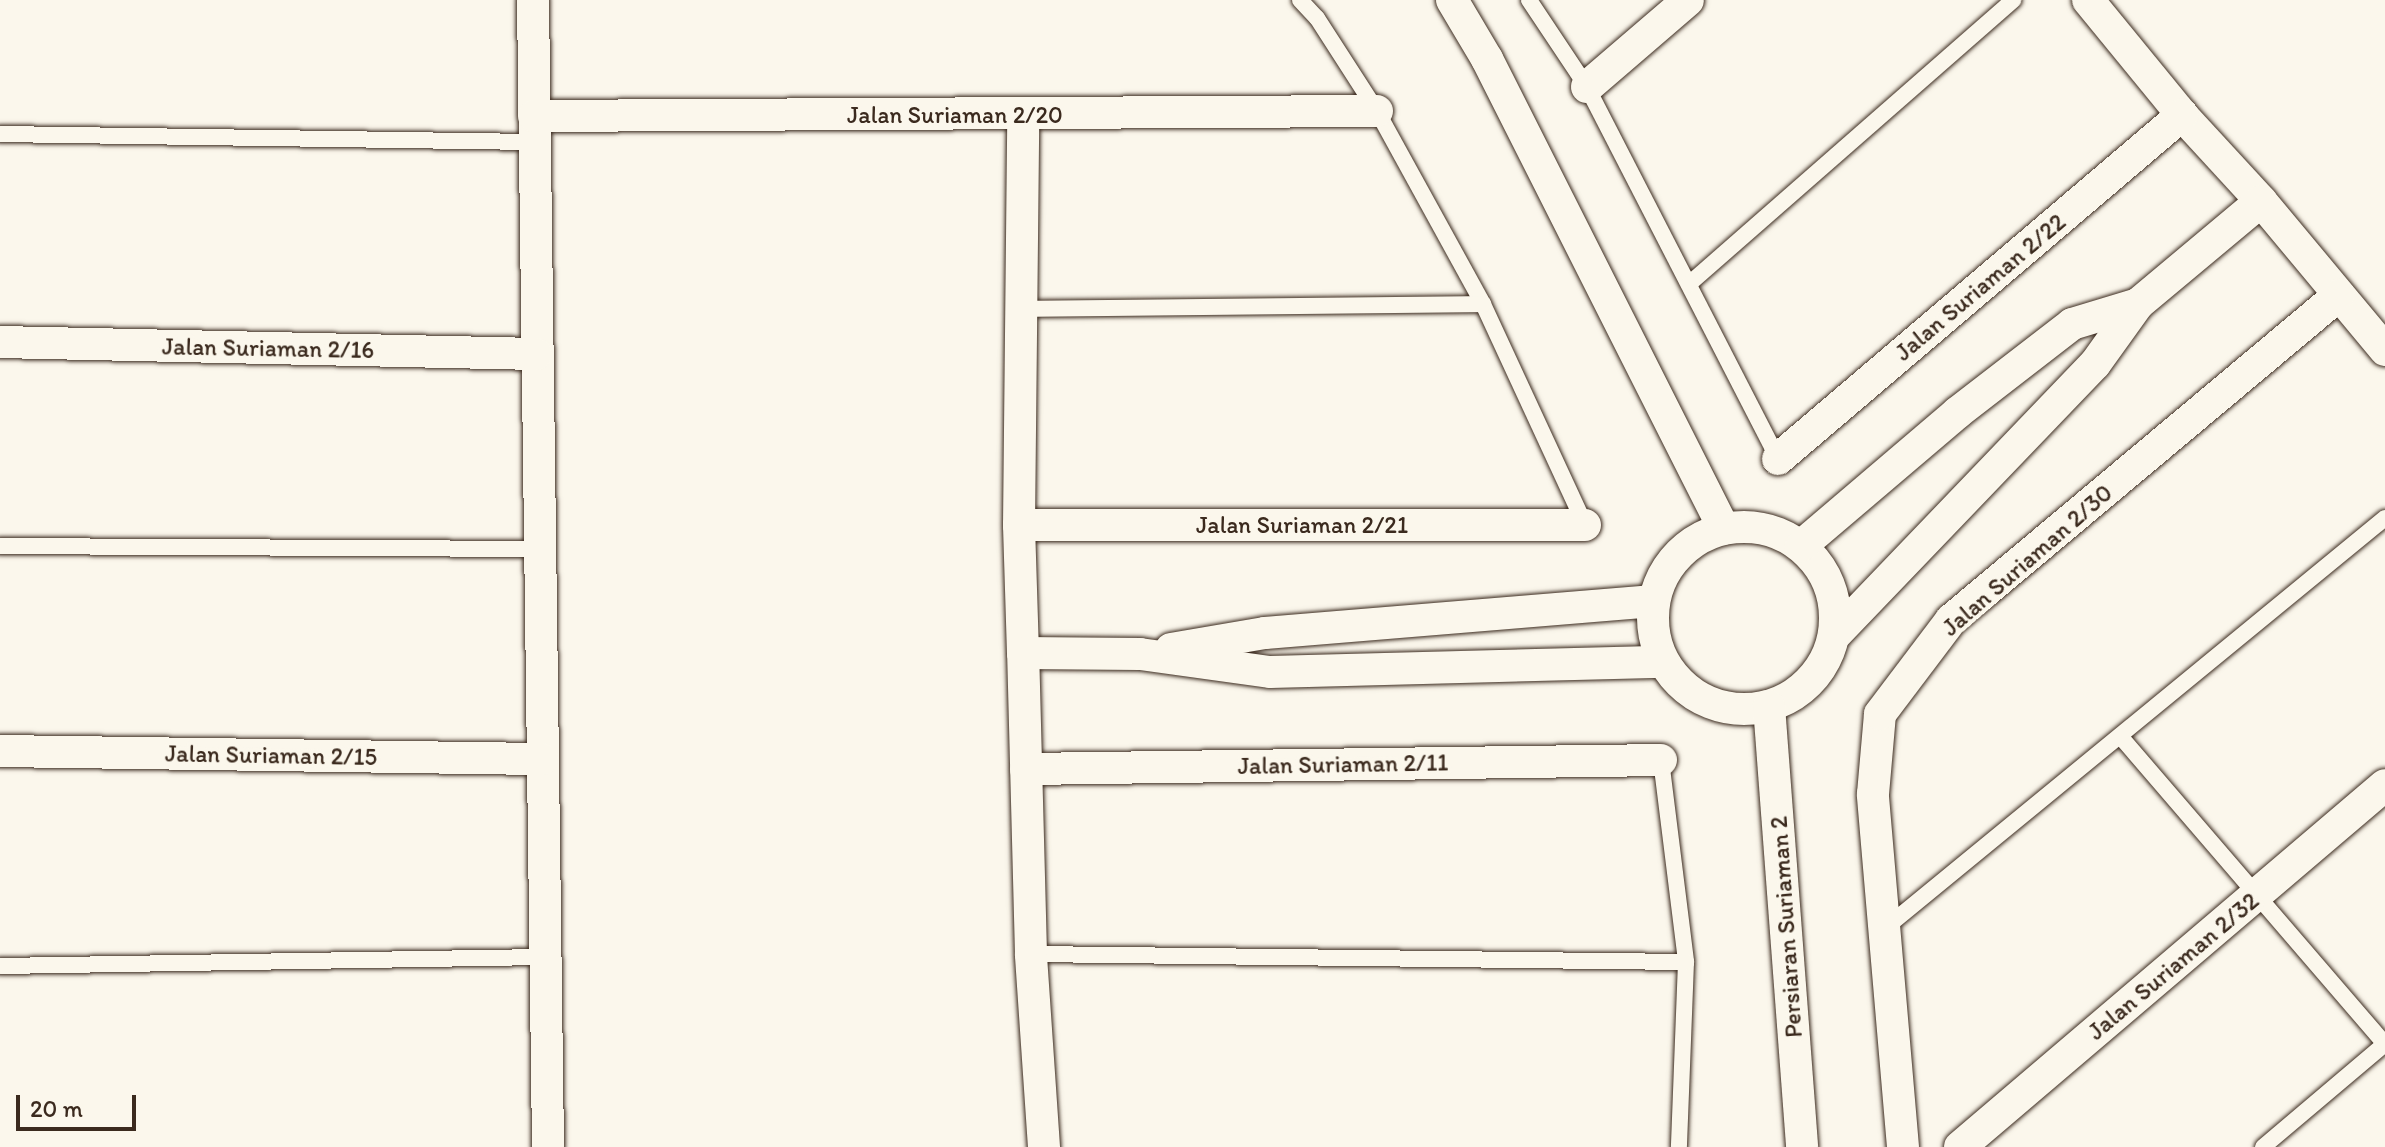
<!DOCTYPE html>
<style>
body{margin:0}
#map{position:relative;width:2385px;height:1147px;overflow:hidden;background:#fbf7ec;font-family:Itim,sans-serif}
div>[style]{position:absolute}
.roads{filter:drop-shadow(0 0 2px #3b2a1e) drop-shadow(0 0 2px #3b2a1e)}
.lane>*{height:16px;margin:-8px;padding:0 8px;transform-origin:8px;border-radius:8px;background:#fbf7ec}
.street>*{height:32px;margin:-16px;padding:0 16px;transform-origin:16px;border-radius:16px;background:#fbf7ec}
.street>.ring{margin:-16px;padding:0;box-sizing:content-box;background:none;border:32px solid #fbf7ec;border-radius:50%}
span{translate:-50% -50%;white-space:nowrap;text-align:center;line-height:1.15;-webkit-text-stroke:8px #fbf7ec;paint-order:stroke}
.street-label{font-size:24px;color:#3b2a1e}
.scale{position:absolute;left:16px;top:1095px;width:120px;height:36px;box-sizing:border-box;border:4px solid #3b2a1e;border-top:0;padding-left:10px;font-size:24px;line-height:28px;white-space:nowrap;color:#3b2a1e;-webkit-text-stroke:6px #fbf7ec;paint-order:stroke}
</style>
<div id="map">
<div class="roads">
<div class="lane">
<i style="left:1300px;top:0;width:25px;rotate:47deg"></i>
<i style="left:1317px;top:18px;width:111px;rotate:57.2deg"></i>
<i style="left:1377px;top:111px;width:220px;rotate:61.2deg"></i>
<i style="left:1483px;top:304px;width:243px;rotate:65.2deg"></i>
<i style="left:1529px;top:0;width:105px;rotate:56.3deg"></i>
<i style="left:1587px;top:87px;width:418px;rotate:62.8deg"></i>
<i style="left:0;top:134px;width:534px;rotate:0.86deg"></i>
<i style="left:1689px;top:284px;width:431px;rotate:-41.2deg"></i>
<i style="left:1020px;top:309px;width:463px;rotate:-0.6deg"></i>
<i style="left:0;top:546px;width:539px;rotate:0.32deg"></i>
<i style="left:2120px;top:736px;width:406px;rotate:49.3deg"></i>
<i style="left:1661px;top:760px;width:204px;rotate:82.9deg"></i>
<i style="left:1686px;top:962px;width:185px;rotate:92.2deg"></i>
<i style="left:1884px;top:929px;width:648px;rotate:-39.36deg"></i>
<i style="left:1031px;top:954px;width:655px;rotate:0.7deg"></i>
<i style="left:0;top:966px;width:545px;rotate:-0.95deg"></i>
<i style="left:2263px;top:1147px;width:160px;rotate:-40.2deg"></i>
</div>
<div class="street">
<i style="left:533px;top:0;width:1147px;rotate:89.25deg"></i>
<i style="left:1452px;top:0;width:69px;rotate:59.3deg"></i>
<i style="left:1487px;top:59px;width:526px;rotate:63.24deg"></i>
<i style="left:2088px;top:0;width:149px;rotate:50.7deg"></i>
<i style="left:2182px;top:115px;width:117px;rotate:47.4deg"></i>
<i style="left:1587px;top:87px;width:133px;rotate:-40.7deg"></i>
<i style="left:534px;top:116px;width:843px;rotate:-0.34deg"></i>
<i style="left:0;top:342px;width:536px;rotate:1.28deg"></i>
<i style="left:1778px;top:459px;width:531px;rotate:-40.41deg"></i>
<i style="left:1019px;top:525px;width:566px"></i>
<i class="ring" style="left:1653px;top:527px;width:150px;height:150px"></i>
<i style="left:1801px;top:546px;width:205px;rotate:-40.4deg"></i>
<i style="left:1957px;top:413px;width:145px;rotate:-37.7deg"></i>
<i style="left:2072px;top:324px;width:69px;rotate:-16.9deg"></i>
<i style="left:1834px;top:636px;width:377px;rotate:-46.2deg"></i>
<i style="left:2095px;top:364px;width:74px;rotate:-54.4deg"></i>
<i style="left:2138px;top:304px;width:160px;rotate:-39.9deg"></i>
<i style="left:2261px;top:201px;width:194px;rotate:50.2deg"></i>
<i style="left:1171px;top:649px;width:95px;rotate:-9.7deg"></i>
<i style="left:1265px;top:633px;width:390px;rotate:-4.7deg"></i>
<i style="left:1023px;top:653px;width:128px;rotate:-91.8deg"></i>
<i style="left:1019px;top:525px;width:410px;rotate:-89.4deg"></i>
<i style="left:1769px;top:706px;width:442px;rotate:85.7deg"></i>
<i style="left:0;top:751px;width:542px;rotate:0.85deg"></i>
<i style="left:1026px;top:769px;width:635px;rotate:-0.81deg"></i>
<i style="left:1044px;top:1147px;width:193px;rotate:-93.9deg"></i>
<i style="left:1031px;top:954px;width:301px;rotate:-91.5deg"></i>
<i style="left:1023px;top:653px;width:117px;rotate:0.5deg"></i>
<i style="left:1140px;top:654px;width:131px;rotate:7.9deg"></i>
<i style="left:1270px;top:672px;width:393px;rotate:-1.5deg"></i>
<i style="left:1903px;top:1147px;width:354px;rotate:-94.9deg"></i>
<i style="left:1873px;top:794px;width:80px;rotate:-85deg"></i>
<i style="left:1880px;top:714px;width:118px;rotate:-52.9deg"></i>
<i style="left:1951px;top:620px;width:506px;rotate:-39.95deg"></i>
<i style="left:1960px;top:1147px;width:558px;rotate:-40.42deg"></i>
</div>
</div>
<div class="street-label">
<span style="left:955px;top:115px">Jalan Suriaman 2/20</span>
<span style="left:1980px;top:287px;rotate:-40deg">Jalan Suriaman 2/22</span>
<span style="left:268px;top:348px;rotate:1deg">Jalan Suriaman 2/16</span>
<span style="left:1302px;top:525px">Jalan Suriaman 2/21</span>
<span style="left:2027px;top:560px;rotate:-41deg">Jalan Suriaman 2/30</span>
<span style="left:271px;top:755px;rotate:1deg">Jalan Suriaman 2/15</span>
<span style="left:1343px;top:764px;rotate:-1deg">Jalan Suriaman 2/11</span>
<span style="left:1786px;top:927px;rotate:-94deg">Persiaran Suriaman 2</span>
<span style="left:2173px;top:966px;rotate:-40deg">Jalan Suriaman 2/32</span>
</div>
<div class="scale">20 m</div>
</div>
